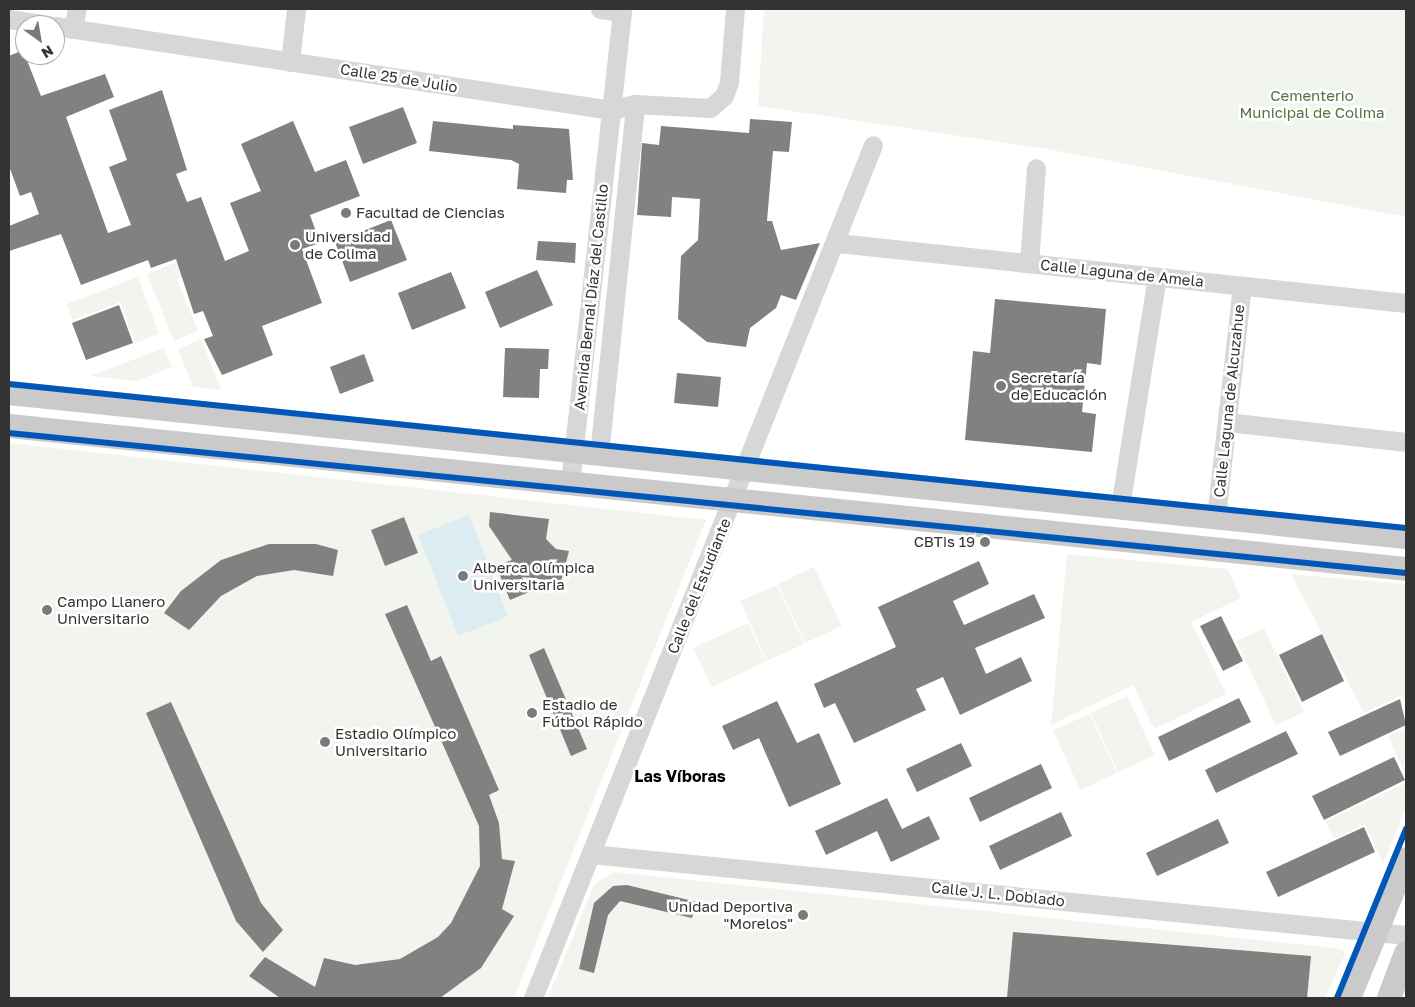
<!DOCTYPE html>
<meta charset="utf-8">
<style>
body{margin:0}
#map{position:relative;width:1415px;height:1007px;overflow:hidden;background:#fff;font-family:"Golos Text",sans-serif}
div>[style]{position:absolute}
.green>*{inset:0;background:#f1f5ed}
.water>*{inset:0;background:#ddebf3}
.building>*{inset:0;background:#818181}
.minor>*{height:19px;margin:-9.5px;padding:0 9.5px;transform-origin:9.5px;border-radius:9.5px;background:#d7d7d7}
.major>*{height:24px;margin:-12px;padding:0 12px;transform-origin:12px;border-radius:12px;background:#cacaca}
.cycleway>*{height:6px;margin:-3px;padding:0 3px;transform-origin:3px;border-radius:3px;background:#0057b8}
.dots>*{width:14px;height:14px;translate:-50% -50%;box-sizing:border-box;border:2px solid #fff;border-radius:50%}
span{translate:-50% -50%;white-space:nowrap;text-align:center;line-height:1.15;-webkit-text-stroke:5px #fff;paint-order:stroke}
.street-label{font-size:15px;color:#333}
.park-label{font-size:15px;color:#56703f}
.poi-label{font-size:15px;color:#333}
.left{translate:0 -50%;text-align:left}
.right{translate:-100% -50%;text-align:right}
.neighbourhood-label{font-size:16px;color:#000;font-weight:700}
.frame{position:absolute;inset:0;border:10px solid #333;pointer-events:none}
.north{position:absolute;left:15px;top:15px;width:50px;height:50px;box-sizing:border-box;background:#fff;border:1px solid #adadad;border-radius:50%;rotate:148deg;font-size:14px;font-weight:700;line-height:20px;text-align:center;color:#333}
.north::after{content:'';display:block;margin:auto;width:18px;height:22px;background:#7a7a7a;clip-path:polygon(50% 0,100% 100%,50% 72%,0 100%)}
</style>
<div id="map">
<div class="green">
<i style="clip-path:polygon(764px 9px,1406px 9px,1406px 217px,1047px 149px,758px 106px)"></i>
<i style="clip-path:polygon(218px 246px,224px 260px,177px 279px,198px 331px,174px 341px,147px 274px)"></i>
<i style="clip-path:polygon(138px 277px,159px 334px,135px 343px,120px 302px,73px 320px,67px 304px)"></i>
<i style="clip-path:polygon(201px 339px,221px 390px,193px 387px,178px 349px)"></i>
<i style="clip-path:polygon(164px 348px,172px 367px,136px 381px,90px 376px)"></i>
<i style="clip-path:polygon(9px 443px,706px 520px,514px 998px,9px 998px)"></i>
<i style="clip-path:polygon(1067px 554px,1227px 569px,1241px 598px,1191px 622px,1226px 694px,1154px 729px,1133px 685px,1051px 725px)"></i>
<i style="clip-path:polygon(814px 567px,842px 626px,805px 643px,778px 584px)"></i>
<i style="clip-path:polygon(1291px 574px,1406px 584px,1406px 703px,1402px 695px,1364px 713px)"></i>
<i style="clip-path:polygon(777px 585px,804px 644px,767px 661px,740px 601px)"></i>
<i style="clip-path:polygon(748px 623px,766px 661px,712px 687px,693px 648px)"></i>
<i style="clip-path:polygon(1264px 628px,1304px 712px,1276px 725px,1236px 641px)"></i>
<i style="clip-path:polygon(1127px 696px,1155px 755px,1118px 772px,1091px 713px)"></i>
<i style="clip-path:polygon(1090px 714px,1117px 773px,1080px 790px,1053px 730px)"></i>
<i style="clip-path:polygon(1406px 727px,1406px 776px,1388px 736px)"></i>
<i style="clip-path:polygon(1406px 783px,1406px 808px,1383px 864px,1365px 824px,1334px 839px,1325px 821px)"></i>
<i style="clip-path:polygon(614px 872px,1325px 947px,1342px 949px,1345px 954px,1325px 998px,548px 998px,594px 884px)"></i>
</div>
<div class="water">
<i style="clip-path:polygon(469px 515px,508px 616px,458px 636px,418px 535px)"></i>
</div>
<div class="building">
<i style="clip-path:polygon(23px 50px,41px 96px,105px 74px,114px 97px,66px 117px,108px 233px,131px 225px,109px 167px,127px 160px,109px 110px,162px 90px,187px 170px,176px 174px,187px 202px,201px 197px,225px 261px,249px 251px,230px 203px,261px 191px,241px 144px,293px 121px,315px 172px,346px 160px,360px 196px,310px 215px,320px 243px,302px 249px,322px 303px,262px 326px,273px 355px,222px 375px,204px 339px,213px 336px,203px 311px,194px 314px,176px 259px,151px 268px,148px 260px,81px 285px,61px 234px,9px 251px,9px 226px,39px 214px,31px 192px,20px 196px,9px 166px,9px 56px)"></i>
<i style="clip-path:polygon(403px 107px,417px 143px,363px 164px,349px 127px)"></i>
<i style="clip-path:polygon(750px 119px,792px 122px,789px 152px,773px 151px,767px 221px,772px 221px,781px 250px,820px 243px,796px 300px,781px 295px,776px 308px,750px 328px,746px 347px,707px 342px,678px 319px,681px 256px,698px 240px,700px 199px,672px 197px,671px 217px,637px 215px,642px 143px,659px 145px,661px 126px,749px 133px)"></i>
<i style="clip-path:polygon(433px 121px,513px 129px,513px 125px,569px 129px,573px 180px,567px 180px,566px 193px,517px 189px,519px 164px,511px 160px,429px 151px)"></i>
<i style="clip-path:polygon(391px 220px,407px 260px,350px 282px,335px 242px)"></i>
<i style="clip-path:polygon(538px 241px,576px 243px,575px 263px,536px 260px)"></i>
<i style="clip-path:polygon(537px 270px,553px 305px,500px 328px,485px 292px)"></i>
<i style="clip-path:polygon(451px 272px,466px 308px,412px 330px,398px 293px)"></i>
<i style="clip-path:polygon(995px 299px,1106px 309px,1101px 365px,1087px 363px,1082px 412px,1096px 414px,1092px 452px,965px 440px,973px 351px,990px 353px)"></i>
<i style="clip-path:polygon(119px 305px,133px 343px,86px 360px,72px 323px)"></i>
<i style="clip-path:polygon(505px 348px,549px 349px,548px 369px,540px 369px,539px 398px,503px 397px)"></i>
<i style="clip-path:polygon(364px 354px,374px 381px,340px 394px,330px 367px)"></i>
<i style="clip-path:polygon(677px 373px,721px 377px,718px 407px,674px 403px)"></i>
<i style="clip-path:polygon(490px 512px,549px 519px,546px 539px,556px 549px,569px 551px,561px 582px,522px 577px,529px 592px,510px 600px,496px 566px,512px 560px,489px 526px)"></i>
<i style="clip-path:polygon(404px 517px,418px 553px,385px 566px,371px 530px)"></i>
<i style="clip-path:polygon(269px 544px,316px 544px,338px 550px,333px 576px,294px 570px,257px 576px,221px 596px,189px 630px,164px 613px,181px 591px,221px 560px)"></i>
<i style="clip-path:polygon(979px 561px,989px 584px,953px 601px,964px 625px,1034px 594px,1045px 618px,975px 648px,986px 674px,1021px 657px,1032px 681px,960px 715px,943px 677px,916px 689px,926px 710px,854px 743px,835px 703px,824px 708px,814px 684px,896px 647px,878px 607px)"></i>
<i style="clip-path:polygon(407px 605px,431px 661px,441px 656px,499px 790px,489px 795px,499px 823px,502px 859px,515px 861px,502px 909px,514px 916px,481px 968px,440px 998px,280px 998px,249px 976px,265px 957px,315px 987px,324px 958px,355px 965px,400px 959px,438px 937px,451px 923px,480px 866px,479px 826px,385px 614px)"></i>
<i style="clip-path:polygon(1221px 616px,1243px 661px,1223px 671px,1200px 626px)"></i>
<i style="clip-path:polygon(1322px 634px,1344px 681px,1302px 702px,1279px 655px)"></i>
<i style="clip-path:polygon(544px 648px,587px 749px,571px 756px,529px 655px)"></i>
<i style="clip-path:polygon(1239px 698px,1251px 722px,1169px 761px,1158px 737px)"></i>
<i style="clip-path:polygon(1400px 699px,1406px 725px,1340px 756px,1328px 732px)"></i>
<i style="clip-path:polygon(777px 701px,797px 743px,819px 733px,841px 784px,789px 807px,759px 738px,733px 750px,722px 726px)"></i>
<i style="clip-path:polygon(171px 702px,261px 903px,283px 930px,263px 952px,236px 921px,146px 713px)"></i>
<i style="clip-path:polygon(1286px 731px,1298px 754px,1216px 793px,1205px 770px)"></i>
<i style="clip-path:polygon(961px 743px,972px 766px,917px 792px,906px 769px)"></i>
<i style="clip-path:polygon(1394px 757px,1405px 780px,1324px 820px,1312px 796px)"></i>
<i style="clip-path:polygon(1041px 764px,1052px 788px,980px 822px,969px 798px)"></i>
<i style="clip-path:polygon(887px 798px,902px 829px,929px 816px,940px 839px,891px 862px,877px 831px,826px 855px,815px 831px)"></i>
<i style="clip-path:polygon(1061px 812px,1072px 836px,1000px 870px,989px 846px)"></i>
<i style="clip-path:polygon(1218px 819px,1229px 843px,1157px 876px,1146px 853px)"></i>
<i style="clip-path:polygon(1364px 827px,1375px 852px,1278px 897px,1266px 872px)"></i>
<i style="clip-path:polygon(627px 885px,697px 902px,692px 918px,620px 901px,608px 915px,594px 973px,579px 969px,594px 903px,613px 886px)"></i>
<i style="clip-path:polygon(1013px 932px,1311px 956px,1307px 998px,1007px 998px)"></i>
</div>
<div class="minor">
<i style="left:600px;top:9px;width:21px;rotate:8deg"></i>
<i style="left:9px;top:19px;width:40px;rotate:8.5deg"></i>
<i style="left:55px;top:26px;width:563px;rotate:8.58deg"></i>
<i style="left:612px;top:110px;width:24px;rotate:-15deg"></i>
<i style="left:635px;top:104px;width:75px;rotate:3.1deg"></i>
<i style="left:710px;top:108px;width:18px;rotate:-41deg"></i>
<i style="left:724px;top:96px;width:15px;rotate:-70deg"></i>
<i style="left:729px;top:82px;width:73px;rotate:-85.3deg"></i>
<i style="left:73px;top:29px;width:20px;rotate:-79deg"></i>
<i style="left:290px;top:62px;width:53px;rotate:-83.5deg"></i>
<i style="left:837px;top:243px;width:572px;rotate:6.02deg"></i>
<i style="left:1029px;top:263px;width:95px;rotate:-85.8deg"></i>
<i style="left:1227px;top:422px;width:180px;rotate:6.4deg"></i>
<i style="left:599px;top:455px;width:353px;rotate:-84.1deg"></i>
<i style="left:570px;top:483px;width:477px;rotate:-83.7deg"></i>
<i style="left:1120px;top:507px;width:233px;rotate:-80.9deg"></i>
<i style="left:1216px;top:517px;width:232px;rotate:-83.6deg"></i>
<i style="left:591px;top:854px;width:819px;rotate:5.68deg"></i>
<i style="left:533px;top:998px;width:918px;rotate:-68.27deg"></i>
</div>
<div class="major">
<i style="left:9px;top:393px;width:1404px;rotate:5.89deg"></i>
<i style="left:9px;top:426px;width:1404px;rotate:5.84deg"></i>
<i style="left:1349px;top:998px;width:150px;rotate:-67.7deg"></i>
<i style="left:1389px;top:998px;width:48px;rotate:-69.3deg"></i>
</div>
<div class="cycleway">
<i style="left:9px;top:384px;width:1404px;rotate:5.89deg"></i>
<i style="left:9px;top:433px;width:1404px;rotate:5.72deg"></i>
<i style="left:1337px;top:998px;width:183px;rotate:-67.8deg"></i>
</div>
<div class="dots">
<i style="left:346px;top:213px;background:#7a7a7a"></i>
<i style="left:295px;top:245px;background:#7a7a7a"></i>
<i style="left:1001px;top:386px;background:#7a7a7a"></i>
<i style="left:985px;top:542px;background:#7a7a7a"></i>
<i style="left:463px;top:576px;background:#7a7a7a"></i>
<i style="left:47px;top:610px;background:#7a7a7a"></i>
<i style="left:532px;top:713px;background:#7a7a7a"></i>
<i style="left:325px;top:742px;background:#7a7a7a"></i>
<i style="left:803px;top:915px;background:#7a7a7a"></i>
</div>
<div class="street-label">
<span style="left:399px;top:78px;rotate:9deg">Calle 25 de Julio</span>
<span style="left:1122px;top:273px;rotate:6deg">Calle Laguna de Amela</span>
<span style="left:591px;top:297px;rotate:-84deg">Avenida Bernal Díaz del Castillo</span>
<span style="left:1229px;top:401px;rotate:-84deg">Calle Laguna de Alcuzahue</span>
<span style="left:699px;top:586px;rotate:-68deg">Calle del Estudiante</span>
<span style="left:998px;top:894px;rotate:6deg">Calle J. L. Doblado</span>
</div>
<div class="park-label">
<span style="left:1312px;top:104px">Cementerio<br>Municipal de Colima</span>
</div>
<div class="poi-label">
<span class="left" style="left:356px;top:213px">Facultad de Ciencias</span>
<span class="left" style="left:305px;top:245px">Universidad<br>de Colima</span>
<span class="left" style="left:1011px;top:386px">Secretaría<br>de Educación</span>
<span class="right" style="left:975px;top:542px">CBTis 19</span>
<span class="left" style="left:473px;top:576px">Alberca Olímpica<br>Universitaria</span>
<span class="left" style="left:57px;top:610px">Campo Llanero<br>Universitario</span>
<span class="left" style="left:542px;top:713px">Estadio de<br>Fútbol Rápido</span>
<span class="left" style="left:335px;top:742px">Estadio Olímpico<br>Universitario</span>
<span class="right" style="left:793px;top:915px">Unidad Deportiva<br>"Morelos"</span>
</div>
<div class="neighbourhood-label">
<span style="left:680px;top:776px">Las Víboras</span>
</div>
<div class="frame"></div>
<div class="north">N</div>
</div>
